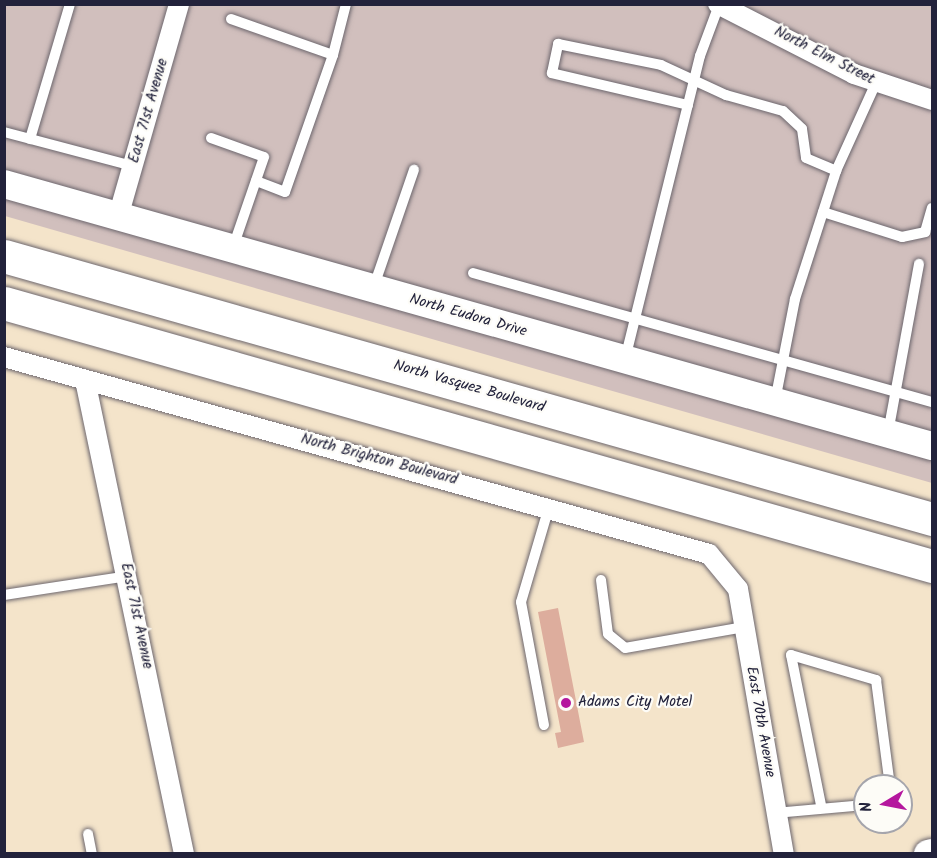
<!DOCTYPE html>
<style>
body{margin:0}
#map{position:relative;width:937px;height:858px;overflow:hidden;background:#f4e4ca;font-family:Kalam,sans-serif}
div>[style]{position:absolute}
.industrial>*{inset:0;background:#d1bfbd}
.building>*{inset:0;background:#ddad9d}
.roads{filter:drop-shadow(0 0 2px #6c666d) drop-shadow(0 0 2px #6c666d)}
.lane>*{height:10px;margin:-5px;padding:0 5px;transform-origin:5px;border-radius:5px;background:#fff}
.street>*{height:20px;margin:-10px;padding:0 10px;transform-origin:10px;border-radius:10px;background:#fff}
.secondary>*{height:28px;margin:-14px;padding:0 14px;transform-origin:14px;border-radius:14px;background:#fff}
.highway>*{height:33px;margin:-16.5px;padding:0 16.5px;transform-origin:16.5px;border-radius:16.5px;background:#fff}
.dots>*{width:16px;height:16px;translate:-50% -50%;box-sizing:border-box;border:3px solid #fdfcf7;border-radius:50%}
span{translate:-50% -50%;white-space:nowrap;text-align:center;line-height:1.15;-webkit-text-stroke:4.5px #fdfcf7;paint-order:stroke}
.street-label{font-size:15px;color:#22223b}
.poi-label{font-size:15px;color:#22223b}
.left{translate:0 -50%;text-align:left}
.frame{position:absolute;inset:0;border:6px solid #22223b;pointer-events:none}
.north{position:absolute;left:853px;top:774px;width:60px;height:60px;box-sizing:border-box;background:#fdfcf7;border:2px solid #a5a5ac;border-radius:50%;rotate:260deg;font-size:16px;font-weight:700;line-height:24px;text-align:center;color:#22223b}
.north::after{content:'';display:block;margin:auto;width:21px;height:27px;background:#b5179e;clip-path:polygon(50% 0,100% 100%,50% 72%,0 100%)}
</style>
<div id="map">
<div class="industrial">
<i style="clip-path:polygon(4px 5px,932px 5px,932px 483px,5px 216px)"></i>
</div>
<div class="building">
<i style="clip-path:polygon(558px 608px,584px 742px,558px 748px,555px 733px,561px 732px,538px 612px)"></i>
</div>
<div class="roads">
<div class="lane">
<i style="left:231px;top:19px;width:108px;rotate:19.4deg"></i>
<i style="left:333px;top:55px;width:145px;rotate:109.3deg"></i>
<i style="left:285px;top:192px;width:31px;rotate:-159deg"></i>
<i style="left:333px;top:55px;width:53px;rotate:-75.7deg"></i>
<i style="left:688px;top:105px;width:140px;rotate:-166.8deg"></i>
<i style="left:552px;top:73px;width:30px;rotate:-78deg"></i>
<i style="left:558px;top:44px;width:105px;rotate:11.5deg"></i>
<i style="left:661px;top:65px;width:72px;rotate:24.8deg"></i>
<i style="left:726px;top:95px;width:59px;rotate:15.7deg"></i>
<i style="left:783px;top:111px;width:26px;rotate:43deg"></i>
<i style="left:802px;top:129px;width:29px;rotate:82deg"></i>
<i style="left:806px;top:158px;width:33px;rotate:23deg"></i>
<i style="left:836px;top:171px;width:97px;rotate:-65.6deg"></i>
<i style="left:4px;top:132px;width:133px;rotate:14.8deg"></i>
<i style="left:211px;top:138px;width:56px;rotate:19.7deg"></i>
<i style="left:264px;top:157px;width:95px;rotate:109deg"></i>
<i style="left:30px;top:139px;width:141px;rotate:-73.5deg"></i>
<i style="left:823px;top:212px;width:83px;rotate:17.6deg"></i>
<i style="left:902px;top:237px;width:24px;rotate:-12deg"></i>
<i style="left:925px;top:232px;width:25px;rotate:-74deg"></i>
<i style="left:473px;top:273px;width:477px;rotate:15.7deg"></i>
<i style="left:374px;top:286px;width:123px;rotate:-71deg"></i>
<i style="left:625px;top:359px;width:312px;rotate:-76.1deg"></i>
<i style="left:700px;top:56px;width:54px;rotate:-69.6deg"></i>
<i style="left:775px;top:401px;width:104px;rotate:-78.9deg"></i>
<i style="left:795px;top:299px;width:134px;rotate:-72.2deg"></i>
<i style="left:888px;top:433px;width:172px;rotate:-79.6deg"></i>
<i style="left:601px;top:580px;width:54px;rotate:82.6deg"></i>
<i style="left:608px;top:634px;width:22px;rotate:39deg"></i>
<i style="left:625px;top:648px;width:121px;rotate:-10deg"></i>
<i style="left:4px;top:595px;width:125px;rotate:-8.7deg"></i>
<i style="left:544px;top:725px;width:125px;rotate:-100.6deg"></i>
<i style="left:521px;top:602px;width:99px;rotate:-73.6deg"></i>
<i style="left:821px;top:805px;width:153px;rotate:-101.3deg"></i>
<i style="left:791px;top:655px;width:89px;rotate:16.4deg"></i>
<i style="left:876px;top:680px;width:107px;rotate:82.5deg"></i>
<i style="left:775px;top:813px;width:90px;rotate:-5.1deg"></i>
<i style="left:88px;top:834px;width:20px;rotate:79deg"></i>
</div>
<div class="street">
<i style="left:718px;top:4px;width:153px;rotate:27.2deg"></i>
<i style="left:854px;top:74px;width:82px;rotate:18.4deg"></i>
<i style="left:118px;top:217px;width:222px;rotate:-74deg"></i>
<i style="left:4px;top:357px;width:732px;rotate:15.61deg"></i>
<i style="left:709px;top:554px;width:45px;rotate:50.4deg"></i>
<i style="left:738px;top:589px;width:269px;rotate:80.2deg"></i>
<i style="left:85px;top:380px;width:484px;rotate:78.2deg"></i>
</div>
<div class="secondary">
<i style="left:4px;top:184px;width:964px;rotate:15.77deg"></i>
<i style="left:928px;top:854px;width:4px;rotate:-14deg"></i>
</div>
<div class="highway">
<i style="left:4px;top:256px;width:965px;rotate:15.82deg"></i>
<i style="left:4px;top:303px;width:965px;rotate:15.82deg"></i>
</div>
</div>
<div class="dots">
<i style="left:566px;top:703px;background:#b5179e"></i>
</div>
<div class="street-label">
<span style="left:824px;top:56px;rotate:27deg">North Elm Street</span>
<span style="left:149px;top:111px;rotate:-74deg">East 71st Avenue</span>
<span style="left:468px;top:316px;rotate:16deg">North Eudora Drive</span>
<span style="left:469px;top:387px;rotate:16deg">North Vasquez Boulevard</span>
<span style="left:379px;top:460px;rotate:15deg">North Brighton Boulevard</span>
<span style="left:136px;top:616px;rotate:78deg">East 71st Avenue</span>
<span style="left:760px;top:722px;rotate:80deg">East 70th Avenue</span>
</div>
<div class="poi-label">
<span class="left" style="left:578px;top:703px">Adams City Motel</span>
</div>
<div class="frame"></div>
<div class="north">N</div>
</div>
